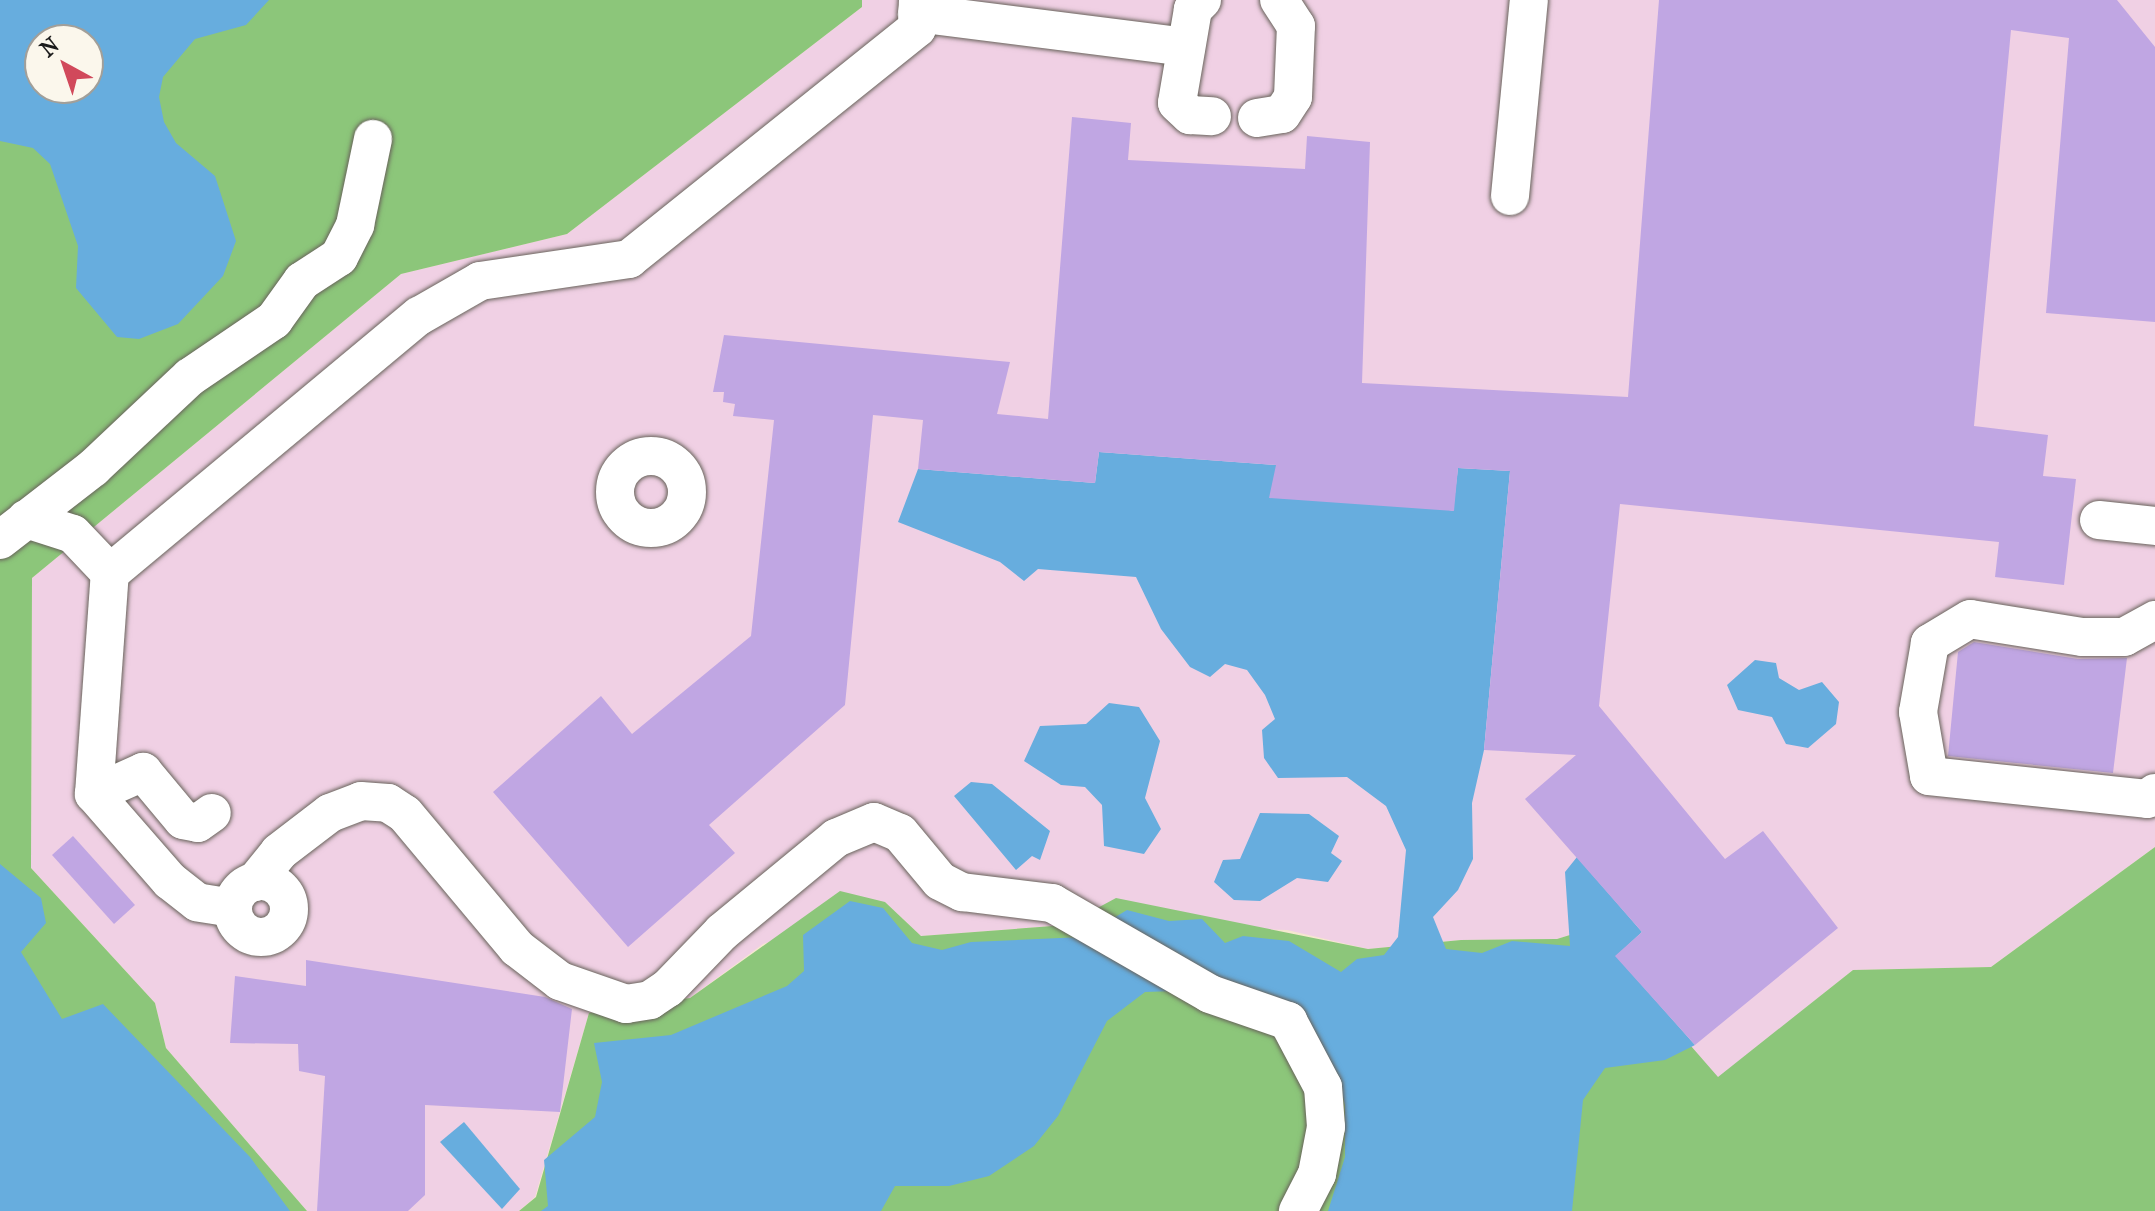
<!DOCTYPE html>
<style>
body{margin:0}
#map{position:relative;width:2155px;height:1211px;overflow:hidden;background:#f5e7cf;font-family:"IM FELL French Canon",serif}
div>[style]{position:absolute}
.built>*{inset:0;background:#f0d0e4}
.green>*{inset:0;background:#8cc67a}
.water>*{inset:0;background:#67adde}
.building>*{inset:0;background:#c0a6e3}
.roads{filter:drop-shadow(0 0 2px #68635b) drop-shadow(0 0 2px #68635b)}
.minor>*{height:38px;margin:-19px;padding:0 19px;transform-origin:19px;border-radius:19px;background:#fff}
.minor>.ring{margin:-19px;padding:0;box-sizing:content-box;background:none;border:38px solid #fff;border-radius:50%}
span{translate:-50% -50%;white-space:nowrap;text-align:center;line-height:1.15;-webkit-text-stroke:8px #fbf7ec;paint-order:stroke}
.north{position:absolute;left:24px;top:24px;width:80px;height:80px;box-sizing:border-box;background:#fbf7ec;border:2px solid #a29f99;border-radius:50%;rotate:320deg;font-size:22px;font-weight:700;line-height:32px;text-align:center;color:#1c1c1c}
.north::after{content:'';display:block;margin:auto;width:28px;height:36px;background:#d1495b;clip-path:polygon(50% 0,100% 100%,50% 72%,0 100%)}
</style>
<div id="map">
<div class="built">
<i style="clip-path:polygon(862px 0,2155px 0,2155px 847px,1991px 967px,1853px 970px,1718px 1078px,1589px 929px,1557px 939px,1461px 940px,1368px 949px,1287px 930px,1066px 925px,921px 936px,885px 902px,763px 944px,690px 998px,589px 1013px,535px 1197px,519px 1211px,307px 1211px,166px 1048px,155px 1003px,31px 868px,32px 578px,401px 274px,567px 234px,862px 7px)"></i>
</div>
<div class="green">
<i style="clip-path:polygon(evenodd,0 0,862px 0,862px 7px,567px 234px,401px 274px,32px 578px,31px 868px,155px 1003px,166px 1048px,307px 1211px,0 1211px,0 0,40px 40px,88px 40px,88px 88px,40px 88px,40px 40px)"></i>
<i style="clip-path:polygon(2155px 847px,2155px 1211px,519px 1211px,536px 1197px,589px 1013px,690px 998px,840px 891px,885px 902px,921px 936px,1066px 925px,1116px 898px,1368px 949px,1461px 940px,1557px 939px,1589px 929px,1718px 1077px,1853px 970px,1991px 967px)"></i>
</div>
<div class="water">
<i style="clip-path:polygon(evenodd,0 0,269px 0,246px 25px,195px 39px,163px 77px,159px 97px,164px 122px,176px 143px,215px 176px,236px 241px,223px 276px,178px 324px,139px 339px,117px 337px,76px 288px,78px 246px,50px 164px,33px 148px,0 141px,0 0,40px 40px,88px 40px,88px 88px,40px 88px,40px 40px)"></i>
<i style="clip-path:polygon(1099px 452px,1276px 465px,1453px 511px,1458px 468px,1510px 471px,1484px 750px,1472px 803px,1473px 859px,1458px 890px,1433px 917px,1446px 949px,1482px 953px,1512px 941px,1570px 946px,1565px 872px,1577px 857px,1642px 932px,1616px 956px,1695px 1045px,1665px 1060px,1605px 1068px,1583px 1100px,1572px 1211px,1328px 1211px,1345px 1157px,1345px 1105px,1338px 1077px,1300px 1007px,1234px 989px,1145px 992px,1107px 1021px,1058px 1116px,1034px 1146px,989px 1176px,949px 1186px,895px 1186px,881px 1211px,541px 1211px,548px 1206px,544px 1160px,595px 1117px,602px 1082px,594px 1043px,671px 1035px,787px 986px,804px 971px,803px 935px,850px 901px,883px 908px,912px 943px,942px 950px,971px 942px,1082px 937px,1127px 910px,1169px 921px,1202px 919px,1225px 943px,1243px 936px,1289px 941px,1341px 972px,1357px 959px,1384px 955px,1398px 937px,1406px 850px,1386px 806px,1347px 777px,1278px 778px,1264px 758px,1262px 730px,1275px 719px,1265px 695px,1247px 670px,1225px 664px,1210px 677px,1190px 667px,1161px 629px,1136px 577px,1038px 569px,1024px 581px,1000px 562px,898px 522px,918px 469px,1095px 483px)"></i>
<i style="clip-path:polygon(1755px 660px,1776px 663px,1779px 678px,1799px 690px,1822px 682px,1839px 702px,1836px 724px,1808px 748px,1786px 744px,1772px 717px,1738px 710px,1727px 685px)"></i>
<i style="clip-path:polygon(1109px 703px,1139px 707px,1160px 741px,1145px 798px,1161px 829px,1144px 854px,1104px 846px,1102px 805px,1085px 787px,1061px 785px,1024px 761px,1040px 726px,1086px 724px)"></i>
<i style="clip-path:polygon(971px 782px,992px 784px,1050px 831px,1040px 860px,1032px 856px,1016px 870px,954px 796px)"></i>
<i style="clip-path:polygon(1260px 813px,1309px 814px,1339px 836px,1331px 853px,1342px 861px,1328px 882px,1297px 878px,1260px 901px,1234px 900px,1214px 882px,1223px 860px,1240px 859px)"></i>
<i style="clip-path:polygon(0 864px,41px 898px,46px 923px,21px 952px,62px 1019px,103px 1004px,250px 1157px,290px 1211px,0 1211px)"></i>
<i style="clip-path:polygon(464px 1122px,520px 1189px,502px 1209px,440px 1142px)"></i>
</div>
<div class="building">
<i style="clip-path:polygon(1659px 0,2117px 0,2155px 47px,2155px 322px,2046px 313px,2069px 38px,2011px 30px,1974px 426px,2048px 435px,2043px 476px,2076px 479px,2064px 585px,1995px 577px,1999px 542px,1620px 504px,1599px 706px,1725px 859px,1763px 831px,1838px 928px,1695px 1045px,1615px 956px,1642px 932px,1525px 799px,1576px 755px,1484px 750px,1510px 471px,1458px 468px,1454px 511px,1269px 498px,1276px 465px,1099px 452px,1095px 483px,918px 469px,923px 420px,873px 415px,845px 705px,709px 825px,735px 853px,628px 947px,493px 792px,601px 696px,632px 734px,751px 636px,774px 420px,733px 416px,735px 404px,723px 402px,724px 392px,713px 392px,724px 335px,1010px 362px,997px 414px,1048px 419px,1072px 117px,1131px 123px,1128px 160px,1305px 169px,1307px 136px,1370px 142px,1362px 383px,1628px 397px)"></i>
<i style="clip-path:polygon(1974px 642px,2078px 659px,2127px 658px,2113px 773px,1948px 756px,1958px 652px)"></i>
<i style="clip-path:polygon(73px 836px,135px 905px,114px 924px,52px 855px)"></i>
<i style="clip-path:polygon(306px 960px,545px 997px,572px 1009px,560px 1112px,425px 1105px,425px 1195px,408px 1211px,317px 1211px,325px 1076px,299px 1071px,298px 1044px,230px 1043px,235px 976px,306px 986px)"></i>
</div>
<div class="roads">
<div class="minor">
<i style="left:1202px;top:0;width:13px;rotate:135deg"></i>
<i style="left:1193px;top:9px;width:95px;rotate:99.7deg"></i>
<i style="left:1177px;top:103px;width:18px;rotate:43deg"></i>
<i style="left:1190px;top:115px;width:22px;rotate:3deg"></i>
<i style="left:917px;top:13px;width:271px;rotate:7.2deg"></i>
<i style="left:1257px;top:118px;width:25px;rotate:-9deg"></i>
<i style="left:1282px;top:114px;width:20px;rotate:-57deg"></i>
<i style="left:1293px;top:97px;width:71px;rotate:-87.6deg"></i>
<i style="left:1296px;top:26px;width:31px;rotate:-123deg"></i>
<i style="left:1510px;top:196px;width:197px;rotate:-84.5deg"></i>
<i class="ring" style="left:615px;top:456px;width:34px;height:34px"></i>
<i style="left:26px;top:519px;width:49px;rotate:17.7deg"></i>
<i style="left:73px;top:534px;width:54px;rotate:46.5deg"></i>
<i style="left:2099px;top:520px;width:56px;rotate:6.1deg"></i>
<i style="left:0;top:540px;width:118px;rotate:-37.7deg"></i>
<i style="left:93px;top:468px;width:133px;rotate:-43.2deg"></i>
<i style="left:190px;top:377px;width:102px;rotate:-34.2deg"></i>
<i style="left:274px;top:320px;width:48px;rotate:-54.3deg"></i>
<i style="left:302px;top:281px;width:44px;rotate:-33deg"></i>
<i style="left:339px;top:257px;width:36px;rotate:-63deg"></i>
<i style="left:355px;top:225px;width:88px;rotate:-78.2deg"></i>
<i style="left:2155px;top:620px;width:35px;rotate:151deg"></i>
<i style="left:2124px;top:637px;width:42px;rotate:180deg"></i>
<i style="left:2082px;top:637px;width:113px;rotate:-170.9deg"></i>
<i style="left:1970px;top:619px;width:47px;rotate:149deg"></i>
<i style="left:1930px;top:643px;width:70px;rotate:99.9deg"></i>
<i style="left:1918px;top:712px;width:65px;rotate:80.2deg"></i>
<i style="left:1929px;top:776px;width:219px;rotate:6deg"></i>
<i style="left:2147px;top:799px;width:10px;rotate:-37deg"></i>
<i style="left:94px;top:794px;width:54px;rotate:-24.2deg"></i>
<i style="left:143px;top:772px;width:62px;rotate:50.2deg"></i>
<i style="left:183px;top:820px;width:15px;rotate:11deg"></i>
<i style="left:198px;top:823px;width:17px;rotate:-36deg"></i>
<i class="ring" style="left:233px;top:881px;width:18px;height:18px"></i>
<i style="left:255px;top:882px;width:38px;rotate:-51deg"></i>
<i style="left:279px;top:852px;width:64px;rotate:-37.4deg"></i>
<i style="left:330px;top:813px;width:33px;rotate:-21deg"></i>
<i style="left:361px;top:801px;width:27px;rotate:4deg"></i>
<i style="left:388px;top:803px;width:20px;rotate:33deg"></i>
<i style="left:405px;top:814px;width:175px;rotate:50.1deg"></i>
<i style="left:517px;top:948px;width:54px;rotate:37.5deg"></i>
<i style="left:560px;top:981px;width:70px;rotate:19.2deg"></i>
<i style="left:626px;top:1004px;width:24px;rotate:-9deg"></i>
<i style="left:650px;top:1000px;width:22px;rotate:-34deg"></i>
<i style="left:668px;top:988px;width:78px;rotate:-46deg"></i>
<i style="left:722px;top:932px;width:148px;rotate:-39.5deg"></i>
<i style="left:836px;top:838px;width:41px;rotate:-22.8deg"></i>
<i style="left:874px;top:822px;width:28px;rotate:23deg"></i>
<i style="left:900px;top:833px;width:62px;rotate:50.2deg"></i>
<i style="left:940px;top:881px;width:25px;rotate:27deg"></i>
<i style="left:962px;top:892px;width:91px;rotate:7deg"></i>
<i style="left:1052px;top:903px;width:182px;rotate:29.9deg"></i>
<i style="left:1210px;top:994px;width:83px;rotate:19.1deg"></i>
<i style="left:1288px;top:1021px;width:75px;rotate:62.1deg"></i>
<i style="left:1323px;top:1087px;width:40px;rotate:85.7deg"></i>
<i style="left:1326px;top:1127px;width:48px;rotate:100.8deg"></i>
<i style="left:1317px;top:1174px;width:42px;rotate:117.2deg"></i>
<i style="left:233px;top:908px;width:36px;rotate:-171deg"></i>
<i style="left:197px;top:902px;width:34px;rotate:-142deg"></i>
<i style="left:170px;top:881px;width:116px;rotate:-131.1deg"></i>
<i style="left:94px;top:794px;width:222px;rotate:-85.9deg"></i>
<i style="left:110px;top:573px;width:402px;rotate:-39.8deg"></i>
<i style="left:419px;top:316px;width:70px;rotate:-29.8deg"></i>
<i style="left:480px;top:281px;width:151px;rotate:-8.4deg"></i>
<i style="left:629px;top:259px;width:369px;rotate:-38.7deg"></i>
<i style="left:917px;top:28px;width:28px;rotate:-88deg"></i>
</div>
</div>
<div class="north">N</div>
</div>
